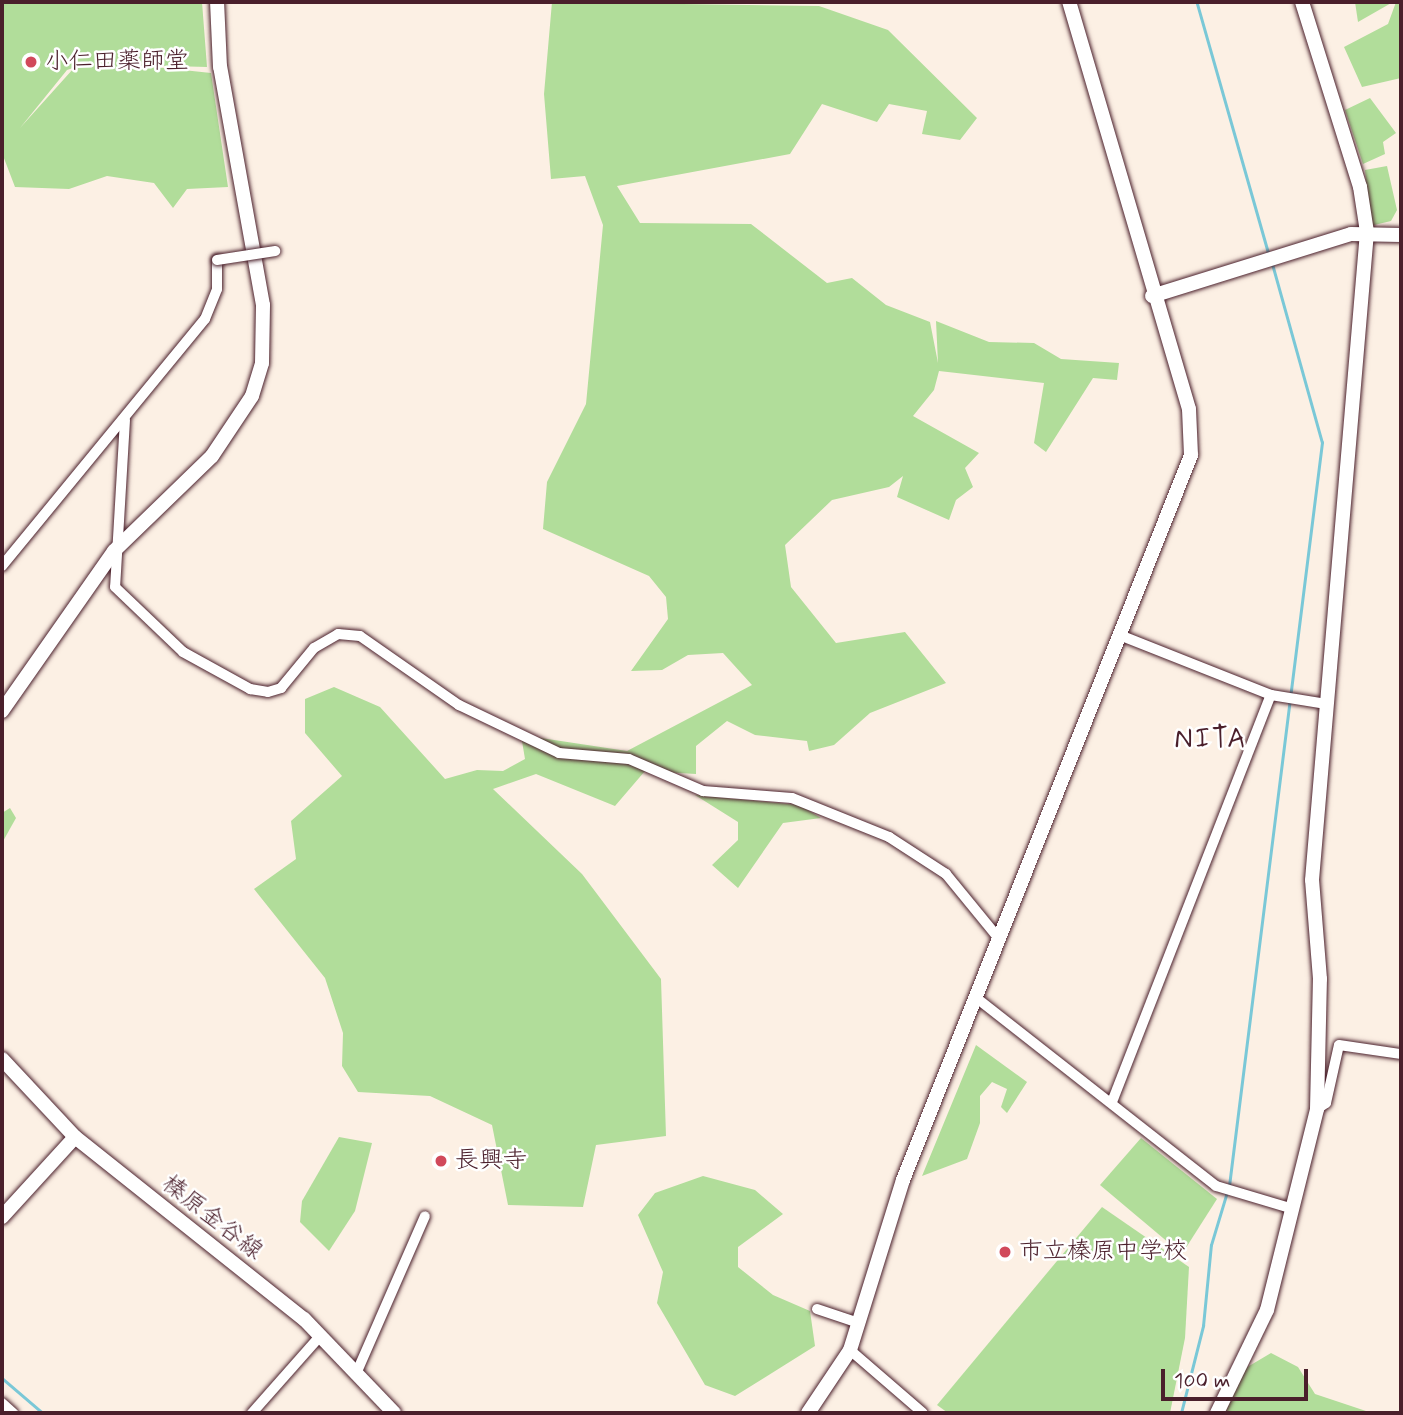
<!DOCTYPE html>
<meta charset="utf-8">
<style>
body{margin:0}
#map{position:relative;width:1403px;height:1415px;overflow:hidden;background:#fcf0e4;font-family:Mynerve,"Klee One",sans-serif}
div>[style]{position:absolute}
.green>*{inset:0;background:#b1dd9a}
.stream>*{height:2.5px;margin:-1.25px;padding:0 1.25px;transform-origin:1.25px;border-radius:1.25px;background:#7ac8d7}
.roads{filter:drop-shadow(0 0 2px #4a1f2b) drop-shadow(0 0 2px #4a1f2b)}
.street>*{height:10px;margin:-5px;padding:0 5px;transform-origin:5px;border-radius:5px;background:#fff}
.secondary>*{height:14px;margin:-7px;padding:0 7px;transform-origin:7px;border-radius:7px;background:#fff}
.bridges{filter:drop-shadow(0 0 2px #4a1f2b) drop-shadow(0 0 2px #4a1f2b)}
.street-bridge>*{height:10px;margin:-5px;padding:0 5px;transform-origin:5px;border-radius:5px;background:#fff}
.dots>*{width:19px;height:19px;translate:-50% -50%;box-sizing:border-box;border:4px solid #fff;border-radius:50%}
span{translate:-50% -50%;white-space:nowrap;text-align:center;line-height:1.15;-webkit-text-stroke:5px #fff;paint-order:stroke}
.poi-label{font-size:24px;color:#4a1f2b}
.left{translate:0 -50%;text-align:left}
.street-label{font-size:24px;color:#4a1f2b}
.quarter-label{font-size:28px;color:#4a1f2b;letter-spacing:2px}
.frame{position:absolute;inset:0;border:4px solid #4a1f2b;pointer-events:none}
.scale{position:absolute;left:1161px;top:1369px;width:147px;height:32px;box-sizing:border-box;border:4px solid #4a1f2b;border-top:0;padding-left:9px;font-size:21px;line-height:24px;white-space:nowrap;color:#4a1f2b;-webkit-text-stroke:5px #fff;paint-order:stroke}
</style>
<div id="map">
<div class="green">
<i style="clip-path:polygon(evenodd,2px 2px,202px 2px,207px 67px,136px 65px,211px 73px,228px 187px,187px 189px,173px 208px,154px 183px,107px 176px,69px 189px,15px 187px,2px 153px,2px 2px,73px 68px,73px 69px,20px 128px,67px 70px,73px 68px)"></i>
<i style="clip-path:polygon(552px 2px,819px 6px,888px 30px,977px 118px,960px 140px,922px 134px,927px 111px,889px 104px,877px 122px,822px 104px,790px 154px,617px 186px,640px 223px,751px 224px,827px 283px,852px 278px,886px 305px,930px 322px,938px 363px,936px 321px,989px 342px,1034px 343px,1061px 359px,1119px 363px,1117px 380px,1093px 378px,1046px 452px,1034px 443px,1044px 383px,939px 371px,934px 390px,913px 416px,979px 453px,965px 468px,973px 487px,956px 500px,949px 520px,897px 497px,903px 476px,889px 487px,832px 500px,785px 545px,791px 587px,836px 643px,905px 632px,946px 683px,870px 713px,834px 745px,809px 751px,807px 741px,755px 735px,727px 721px,696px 746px,696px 774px,645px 771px,615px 806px,536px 774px,493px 789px,582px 874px,661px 979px,666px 1136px,596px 1145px,583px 1207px,508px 1205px,492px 1125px,430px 1096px,358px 1092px,342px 1066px,343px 1033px,325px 978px,254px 889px,296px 859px,291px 821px,342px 776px,305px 733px,305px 699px,334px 687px,380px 707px,445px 779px,477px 770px,503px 771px,525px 759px,521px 735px,627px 751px,752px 685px,723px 653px,688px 655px,662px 670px,631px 671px,668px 619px,666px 597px,649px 576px,543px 529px,547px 482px,586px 404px,603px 225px,585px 176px,551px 179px,544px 94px)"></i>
<i style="clip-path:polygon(1355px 2px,1393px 2px,1358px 22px)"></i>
<i style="clip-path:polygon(1396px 2px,1401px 2px,1401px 78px,1362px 87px,1344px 47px,1388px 24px)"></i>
<i style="clip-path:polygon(1370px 98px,1396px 133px,1383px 142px,1385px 154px,1363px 164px,1345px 110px)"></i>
<i style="clip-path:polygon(1387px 166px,1397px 210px,1391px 221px,1370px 226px,1365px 170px)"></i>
<i style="clip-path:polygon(695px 795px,799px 805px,821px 818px,783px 823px,738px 888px,712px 865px,738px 840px,738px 822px)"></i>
<i style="clip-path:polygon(10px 808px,16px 818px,2px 843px,2px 813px)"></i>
<i style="clip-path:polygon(976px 1045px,1027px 1082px,1007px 1113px,1001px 1107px,1007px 1089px,992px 1082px,980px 1096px,980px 1123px,967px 1159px,922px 1176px)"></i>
<i style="clip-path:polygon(339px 1137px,372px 1143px,355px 1211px,329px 1251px,300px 1222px,302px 1201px)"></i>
<i style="clip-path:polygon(1141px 1138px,1217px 1199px,1182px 1254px,1100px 1185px)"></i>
<i style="clip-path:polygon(703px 1176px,755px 1190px,783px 1214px,738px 1247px,738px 1267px,773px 1295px,810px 1311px,815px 1346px,735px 1396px,705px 1385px,657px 1303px,663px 1272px,638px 1215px,655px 1193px)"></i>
<i style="clip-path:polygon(1102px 1207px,1189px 1267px,1185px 1338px,1170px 1413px,948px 1413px,937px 1405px)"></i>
<i style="clip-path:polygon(1271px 1353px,1298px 1367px,1315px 1394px,1372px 1413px,1225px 1413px,1244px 1369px)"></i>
</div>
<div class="stream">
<i style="left:1197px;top:2px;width:262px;rotate:74.1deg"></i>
<i style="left:1229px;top:1186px;width:749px;rotate:-82.87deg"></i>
<i style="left:1322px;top:443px;width:186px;rotate:-105.6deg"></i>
<i style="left:2px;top:1378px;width:54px;rotate:40.5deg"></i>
<i style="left:1181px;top:1413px;width:90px;rotate:-75.8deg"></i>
<i style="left:1203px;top:1326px;width:81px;rotate:-84.4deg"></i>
<i style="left:1211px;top:1245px;width:55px;rotate:-73.2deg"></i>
</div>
<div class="roads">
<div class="street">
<i style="left:125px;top:420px;width:167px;rotate:93.4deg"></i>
<i style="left:115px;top:587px;width:94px;rotate:43.7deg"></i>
<i style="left:183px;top:652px;width:77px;rotate:28.9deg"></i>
<i style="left:250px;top:689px;width:18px;rotate:9deg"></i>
<i style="left:268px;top:692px;width:14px;rotate:-17deg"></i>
<i style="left:281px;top:688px;width:52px;rotate:-50.5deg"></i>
<i style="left:314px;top:648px;width:28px;rotate:-30deg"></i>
<i style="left:338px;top:634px;width:22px;rotate:5deg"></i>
<i style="left:360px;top:636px;width:121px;rotate:34.9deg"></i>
<i style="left:459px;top:705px;width:111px;rotate:25.6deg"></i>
<i style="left:559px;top:753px;width:70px;rotate:4.9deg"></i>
<i style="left:629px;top:759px;width:81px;rotate:23.4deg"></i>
<i style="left:703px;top:791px;width:89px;rotate:4.5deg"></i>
<i style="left:792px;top:798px;width:105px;rotate:21.9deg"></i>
<i style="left:889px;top:837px;width:68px;rotate:33deg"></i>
<i style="left:946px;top:874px;width:85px;rotate:50.7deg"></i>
<i style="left:2px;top:566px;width:320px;rotate:-50.6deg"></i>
<i style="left:205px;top:319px;width:32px;rotate:-68deg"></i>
<i style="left:217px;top:289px;width:29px;rotate:-90deg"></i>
<i style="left:1122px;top:636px;width:160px;rotate:21.6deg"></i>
<i style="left:1271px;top:695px;width:56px;rotate:9.3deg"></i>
<i style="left:979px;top:1000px;width:301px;rotate:38.1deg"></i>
<i style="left:1216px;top:1186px;width:80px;rotate:16.6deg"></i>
<i style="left:1112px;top:1102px;width:437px;rotate:-68.7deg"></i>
<i style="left:1317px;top:1109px;width:11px;rotate:-34deg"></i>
<i style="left:1326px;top:1103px;width:59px;rotate:-77.4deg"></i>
<i style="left:1339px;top:1045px;width:63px;rotate:8.3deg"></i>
<i style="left:817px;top:1309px;width:44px;rotate:18.4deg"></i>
<i style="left:850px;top:1350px;width:96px;rotate:40.8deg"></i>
<i style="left:356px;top:1374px;width:172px;rotate:-66.4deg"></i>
<i style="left:2px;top:1403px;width:15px;rotate:42deg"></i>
<i style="left:252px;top:1413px;width:104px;rotate:-48.5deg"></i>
</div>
<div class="secondary">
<i style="left:1152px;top:296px;width:208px;rotate:-17.3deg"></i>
<i style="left:1351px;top:234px;width:50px;rotate:1.1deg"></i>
<i style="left:2px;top:711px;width:195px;rotate:-55deg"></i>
<i style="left:114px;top:551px;width:136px;rotate:-44.1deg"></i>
<i style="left:212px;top:456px;width:72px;rotate:-56.3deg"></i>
<i style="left:252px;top:396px;width:34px;rotate:-73deg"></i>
<i style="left:262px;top:363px;width:58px;rotate:-89deg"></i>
<i style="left:263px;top:305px;width:242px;rotate:-100.2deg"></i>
<i style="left:220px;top:67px;width:65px;rotate:-92.6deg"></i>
<i style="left:2px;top:1059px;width:107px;rotate:46.9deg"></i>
<i style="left:75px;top:1137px;width:293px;rotate:38.5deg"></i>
<i style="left:304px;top:1319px;width:130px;rotate:46.2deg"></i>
<i style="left:2px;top:1217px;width:108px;rotate:-47.6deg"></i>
<i style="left:808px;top:1413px;width:76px;rotate:-56.3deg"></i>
<i style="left:850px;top:1350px;width:178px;rotate:-72.7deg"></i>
<i style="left:903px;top:1180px;width:780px;rotate:-68.33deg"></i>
<i style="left:1191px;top:455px;width:46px;rotate:-92.5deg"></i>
<i style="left:1189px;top:409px;width:424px;rotate:-106.4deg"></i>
<i style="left:1217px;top:1413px;width:114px;rotate:-64.1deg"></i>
<i style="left:1267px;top:1310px;width:207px;rotate:-76deg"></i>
<i style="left:1317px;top:1109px;width:130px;rotate:-88.7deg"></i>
<i style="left:1320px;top:979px;width:99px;rotate:-94.6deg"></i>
<i style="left:1312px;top:880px;width:650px;rotate:-85.15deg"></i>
<i style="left:1367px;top:232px;width:46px;rotate:-98.8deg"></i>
<i style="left:1360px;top:187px;width:194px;rotate:-107.4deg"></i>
</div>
</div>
<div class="bridges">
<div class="street-bridge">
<i style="left:217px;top:260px;width:59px;rotate:-8.8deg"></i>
</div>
</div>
<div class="dots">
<i style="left:31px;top:62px;background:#d1495b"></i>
<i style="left:441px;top:1161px;background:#d1495b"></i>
<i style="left:1005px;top:1252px;background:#d1495b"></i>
</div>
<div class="poi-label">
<span class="left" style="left:45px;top:62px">小仁田薬師堂</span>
<span class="left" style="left:455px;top:1161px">長興寺</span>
<span class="left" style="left:1019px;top:1252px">市立榛原中学校</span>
</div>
<div class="street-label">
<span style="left:212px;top:1218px;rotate:38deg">榛原金谷線</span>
</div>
<div class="quarter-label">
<span style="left:1211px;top:740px">NITA</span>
</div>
<div class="frame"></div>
<div class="scale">100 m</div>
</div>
